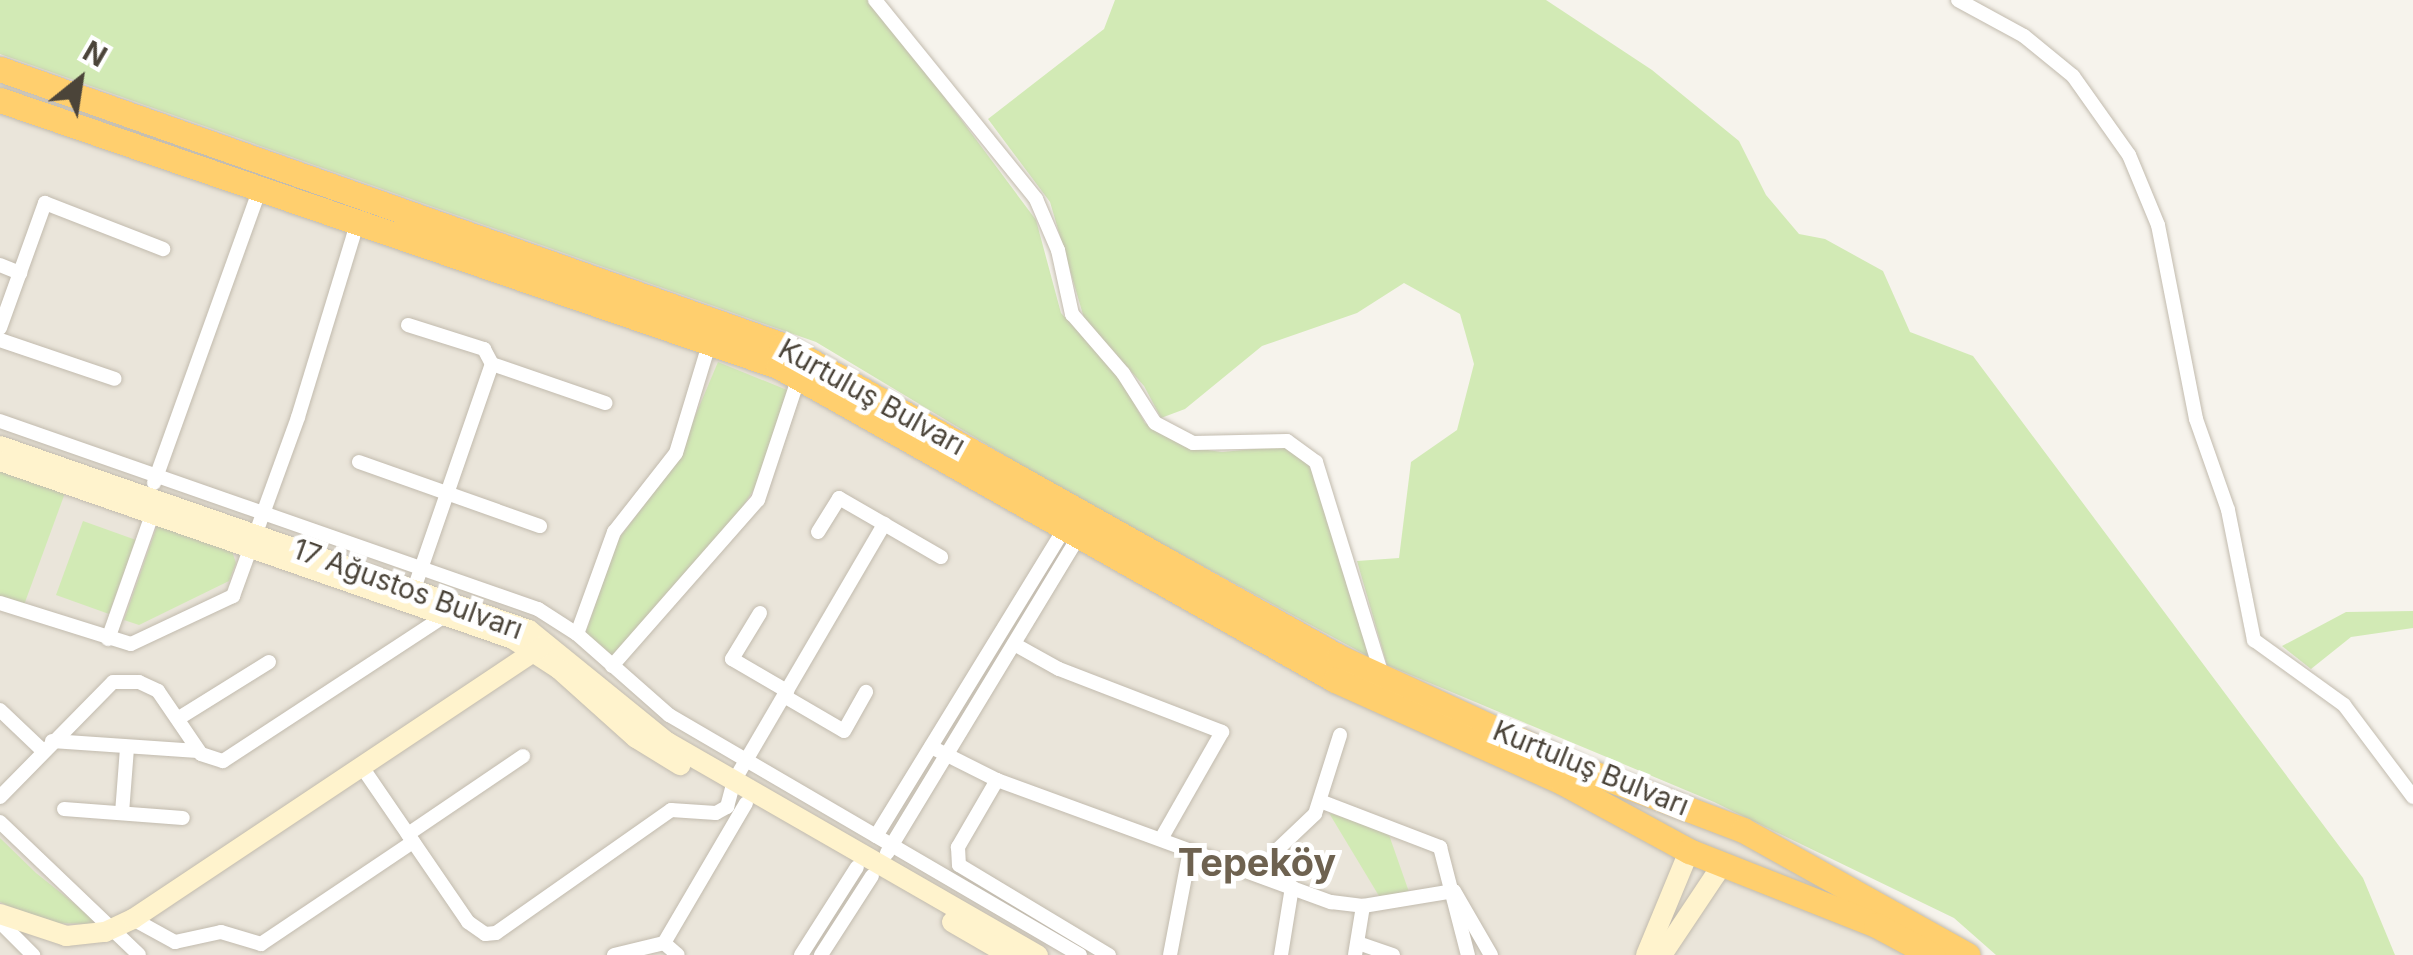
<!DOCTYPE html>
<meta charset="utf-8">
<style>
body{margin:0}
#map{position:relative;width:2413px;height:955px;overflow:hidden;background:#f6f3ec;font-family:Inter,sans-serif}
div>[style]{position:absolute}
.residential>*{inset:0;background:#eae5da}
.green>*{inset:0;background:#d2eab5}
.roads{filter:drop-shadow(0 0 2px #c2bbae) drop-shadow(0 0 2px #c2bbae)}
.street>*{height:14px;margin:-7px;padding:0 7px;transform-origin:7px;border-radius:7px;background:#fff}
.secondary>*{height:20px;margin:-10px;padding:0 10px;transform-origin:10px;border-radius:10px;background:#fff3cd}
.highway>*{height:25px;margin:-12.5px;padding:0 12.5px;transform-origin:12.5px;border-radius:12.5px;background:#ffcf6e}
span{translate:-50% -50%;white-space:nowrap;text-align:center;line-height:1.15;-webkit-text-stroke:10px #fff;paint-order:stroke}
.street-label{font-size:28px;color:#4b4439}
.district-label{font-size:38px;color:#6e6250;font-weight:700}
.north{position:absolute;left:30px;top:30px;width:100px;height:100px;-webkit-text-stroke:8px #fff;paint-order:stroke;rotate:30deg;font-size:28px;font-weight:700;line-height:40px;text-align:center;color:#4b4439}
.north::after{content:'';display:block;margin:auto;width:35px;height:45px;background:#4b4439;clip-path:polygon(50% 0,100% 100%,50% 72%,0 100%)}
</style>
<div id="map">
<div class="residential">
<i style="clip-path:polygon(0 69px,763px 338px,1101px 526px,1968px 955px,0 955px)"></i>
</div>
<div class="green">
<i style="clip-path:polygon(0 0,872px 0,1036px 220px,1061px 313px,1117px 373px,1145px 423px,1185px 447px,1222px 452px,1284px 446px,1301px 454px,1318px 480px,1375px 660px,1054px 485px,816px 342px,0 54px)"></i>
<i style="clip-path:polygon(1115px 0,1546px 0,1652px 70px,1739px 141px,1766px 195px,1799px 234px,1825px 239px,1883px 271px,1910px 332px,1973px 356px,2363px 878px,2395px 955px,1996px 955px,1954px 918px,1714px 802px,1387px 665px,1357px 561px,1399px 558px,1411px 462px,1457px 430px,1474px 364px,1460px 314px,1404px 283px,1357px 313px,1262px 346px,1185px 409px,1161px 418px,1144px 386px,1084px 318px,1050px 202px,988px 119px,1104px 29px)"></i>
<i style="clip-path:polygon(718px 362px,787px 390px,758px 483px,736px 517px,610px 658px,585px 635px,617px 541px,674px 466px)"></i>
<i style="clip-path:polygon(0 470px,65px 493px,24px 605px,0 596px)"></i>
<i style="clip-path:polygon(83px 521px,136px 540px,109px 614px,56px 595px)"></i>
<i style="clip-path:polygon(157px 526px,232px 551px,236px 563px,229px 581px,139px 625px,124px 620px)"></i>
<i style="clip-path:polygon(2413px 611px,2413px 628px,2351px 637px,2311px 669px,2282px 646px,2346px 612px)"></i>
<i style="clip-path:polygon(1329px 813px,1388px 832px,1409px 892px,1379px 896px)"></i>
<i style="clip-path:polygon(0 838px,36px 873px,100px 924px,44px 923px,0 902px)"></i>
</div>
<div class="roads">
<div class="street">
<i style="left:875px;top:0;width:256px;rotate:51deg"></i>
<i style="left:1036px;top:199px;width:56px;rotate:66.7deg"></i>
<i style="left:1058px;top:250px;width:66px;rotate:77.7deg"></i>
<i style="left:1072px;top:314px;width:78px;rotate:49.2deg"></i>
<i style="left:1123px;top:373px;width:59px;rotate:57.4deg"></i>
<i style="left:1155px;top:423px;width:43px;rotate:27.8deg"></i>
<i style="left:1193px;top:443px;width:94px;rotate:-1.2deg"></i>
<i style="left:1287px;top:441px;width:36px;rotate:36deg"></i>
<i style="left:1316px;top:462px;width:226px;rotate:72.8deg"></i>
<i style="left:1958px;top:0;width:75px;rotate:28.6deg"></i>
<i style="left:2024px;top:36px;width:63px;rotate:39.2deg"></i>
<i style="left:2073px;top:76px;width:97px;rotate:54.7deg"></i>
<i style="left:2129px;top:155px;width:76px;rotate:67.5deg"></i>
<i style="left:2158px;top:225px;width:198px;rotate:78.9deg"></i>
<i style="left:2196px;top:419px;width:96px;rotate:70.6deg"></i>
<i style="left:2228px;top:510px;width:133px;rotate:78.7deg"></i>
<i style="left:2254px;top:640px;width:111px;rotate:35.8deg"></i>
<i style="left:2344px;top:705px;width:115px;rotate:53.1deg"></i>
<i style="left:0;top:265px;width:22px;rotate:22deg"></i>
<i style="left:408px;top:325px;width:80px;rotate:17.5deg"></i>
<i style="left:484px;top:349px;width:17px;rotate:62deg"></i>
<i style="left:0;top:328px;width:133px;rotate:-70.2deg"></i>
<i style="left:45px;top:203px;width:127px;rotate:21.3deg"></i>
<i style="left:0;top:340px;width:121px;rotate:18.7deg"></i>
<i style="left:0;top:421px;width:570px;rotate:19.26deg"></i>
<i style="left:538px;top:609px;width:46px;rotate:32.7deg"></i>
<i style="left:577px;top:634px;width:123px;rotate:41.4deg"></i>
<i style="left:669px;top:715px;width:476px;rotate:30.3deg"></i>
<i style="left:359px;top:462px;width:192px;rotate:19.5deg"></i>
<i style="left:154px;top:483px;width:313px;rotate:-70.2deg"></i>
<i style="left:818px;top:532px;width:40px;rotate:-58deg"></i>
<i style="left:839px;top:498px;width:52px;rotate:30deg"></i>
<i style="left:414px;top:589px;width:238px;rotate:-70.9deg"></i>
<i style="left:492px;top:364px;width:120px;rotate:19deg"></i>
<i style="left:0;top:603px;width:137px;rotate:17.4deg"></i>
<i style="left:131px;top:644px;width:113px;rotate:-25.2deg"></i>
<i style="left:233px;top:596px;width:190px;rotate:-70deg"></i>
<i style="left:298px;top:417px;width:205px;rotate:-73deg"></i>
<i style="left:760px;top:613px;width:54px;rotate:121.3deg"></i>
<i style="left:732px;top:659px;width:64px;rotate:30.2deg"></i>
<i style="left:577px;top:634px;width:109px;rotate:-70.1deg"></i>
<i style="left:614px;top:532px;width:100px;rotate:-51.9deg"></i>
<i style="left:676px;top:453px;width:117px;rotate:-73.1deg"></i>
<i style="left:108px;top:639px;width:132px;rotate:-70.5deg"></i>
<i style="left:1014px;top:644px;width:51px;rotate:29.1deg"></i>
<i style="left:1059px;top:669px;width:175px;rotate:21.1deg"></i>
<i style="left:1222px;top:732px;width:123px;rotate:119.7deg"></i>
<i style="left:612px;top:666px;width:221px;rotate:-48.7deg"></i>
<i style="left:758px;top:500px;width:130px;rotate:-71.6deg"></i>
<i style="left:784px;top:696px;width:69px;rotate:30.3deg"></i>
<i style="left:844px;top:731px;width:45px;rotate:-60.6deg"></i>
<i style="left:0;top:710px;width:59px;rotate:43.6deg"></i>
<i style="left:179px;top:718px;width:106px;rotate:-31.9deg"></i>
<i style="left:52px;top:741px;width:146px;rotate:3.9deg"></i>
<i style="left:931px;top:747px;width:74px;rotate:26.6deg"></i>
<i style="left:997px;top:780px;width:356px;rotate:20.1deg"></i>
<i style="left:1331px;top:902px;width:32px;rotate:7deg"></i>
<i style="left:1363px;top:906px;width:92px;rotate:-9.4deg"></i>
<i style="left:1454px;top:891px;width:74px;rotate:60deg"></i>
<i style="left:362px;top:767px;width:188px;rotate:55.6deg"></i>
<i style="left:468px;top:922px;width:21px;rotate:35deg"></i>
<i style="left:485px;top:934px;width:11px;rotate:-5deg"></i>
<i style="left:496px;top:933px;width:214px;rotate:-35.1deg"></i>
<i style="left:671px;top:810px;width:45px;rotate:3.8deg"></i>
<i style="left:716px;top:813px;width:13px;rotate:-29deg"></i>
<i style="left:727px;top:807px;width:27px;rotate:-75deg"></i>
<i style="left:734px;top:781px;width:298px;rotate:-59.7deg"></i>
<i style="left:884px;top:524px;width:66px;rotate:30.1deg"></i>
<i style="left:997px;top:780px;width:78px;rotate:120.2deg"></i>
<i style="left:958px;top:847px;width:18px;rotate:87deg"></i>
<i style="left:959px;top:865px;width:175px;rotate:31deg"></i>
<i style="left:0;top:797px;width:161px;rotate:-45.5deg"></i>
<i style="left:113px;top:682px;width:26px"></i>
<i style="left:139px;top:682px;width:21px;rotate:25deg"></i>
<i style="left:158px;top:691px;width:76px;rotate:55.7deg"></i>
<i style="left:201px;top:754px;width:23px;rotate:18deg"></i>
<i style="left:223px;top:761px;width:267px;rotate:-33.2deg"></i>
<i style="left:1320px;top:801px;width:129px;rotate:21deg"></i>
<i style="left:1440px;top:847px;width:112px;rotate:75.5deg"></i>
<i style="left:64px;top:809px;width:119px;rotate:4.3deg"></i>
<i style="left:122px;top:813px;width:65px;rotate:-85.6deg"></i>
<i style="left:0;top:822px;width:192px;rotate:43.7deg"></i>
<i style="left:408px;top:834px;width:139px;rotate:-34.1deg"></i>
<i style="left:876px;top:836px;width:360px;rotate:-58.5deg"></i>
<i style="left:887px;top:853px;width:369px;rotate:-58.8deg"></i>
<i style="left:1266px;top:878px;width:31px;rotate:-68deg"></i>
<i style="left:1278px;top:849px;width:51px;rotate:-43.4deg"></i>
<i style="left:1315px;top:814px;width:83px;rotate:-72.4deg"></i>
<i style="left:133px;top:919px;width:48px;rotate:28.7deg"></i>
<i style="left:175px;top:942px;width:47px;rotate:-12.3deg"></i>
<i style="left:221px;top:932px;width:42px;rotate:16.7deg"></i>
<i style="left:261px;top:944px;width:183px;rotate:-33.9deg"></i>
<i style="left:0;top:922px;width:47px;rotate:45deg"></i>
<i style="left:664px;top:943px;width:18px;rotate:41deg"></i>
<i style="left:1358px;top:943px;width:37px;rotate:19deg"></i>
<i style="left:614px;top:955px;width:51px;rotate:-13.5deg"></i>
<i style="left:664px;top:943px;width:162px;rotate:-59.6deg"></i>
<i style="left:801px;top:955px;width:104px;rotate:-57.5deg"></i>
<i style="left:821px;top:955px;width:94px;rotate:-57.2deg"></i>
<i style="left:1170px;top:955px;width:107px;rotate:-79.2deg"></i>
<i style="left:1281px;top:955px;width:69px;rotate:-80.8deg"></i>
<i style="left:1355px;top:955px;width:50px;rotate:-80.7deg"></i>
</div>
<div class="secondary">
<i style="left:0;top:446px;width:560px;rotate:19.18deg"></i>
<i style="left:529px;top:630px;width:178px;rotate:39.1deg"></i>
<i style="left:667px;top:742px;width:428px;rotate:29.9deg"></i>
<i style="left:0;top:461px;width:543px;rotate:19.14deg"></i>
<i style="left:513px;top:639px;width:55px;rotate:33.1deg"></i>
<i style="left:559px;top:669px;width:103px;rotate:41.9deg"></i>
<i style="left:636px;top:738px;width:52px;rotate:31.5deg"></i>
<i style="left:0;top:914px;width:70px;rotate:18.4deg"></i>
<i style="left:66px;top:936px;width:39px;rotate:-6deg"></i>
<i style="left:105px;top:932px;width:31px;rotate:-25deg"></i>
<i style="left:133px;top:919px;width:492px;rotate:-33.7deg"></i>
<i style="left:952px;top:922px;width:66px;rotate:30.1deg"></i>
<i style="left:1646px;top:955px;width:113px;rotate:-67.5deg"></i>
<i style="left:1662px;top:955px;width:108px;rotate:-56.3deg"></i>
</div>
<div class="highway">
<i style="left:0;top:69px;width:829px;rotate:19.44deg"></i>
<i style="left:782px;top:345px;width:638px;rotate:29.26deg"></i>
<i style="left:1339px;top:657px;width:265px;rotate:24.7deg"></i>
<i style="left:1580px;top:768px;width:174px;rotate:20.8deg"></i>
<i style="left:1743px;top:830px;width:257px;rotate:29.1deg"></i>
<i style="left:0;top:100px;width:822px;rotate:18.88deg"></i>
<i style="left:778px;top:366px;width:639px;rotate:29.41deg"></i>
<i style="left:1335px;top:680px;width:249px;rotate:24.2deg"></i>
<i style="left:1562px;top:782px;width:145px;rotate:28.5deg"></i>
<i style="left:1689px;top:851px;width:201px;rotate:21.6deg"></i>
<i style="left:1876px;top:925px;width:64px;rotate:28.2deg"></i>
</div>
</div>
<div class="street-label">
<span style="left:872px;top:397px;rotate:29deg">Kurtuluş Bulvarı</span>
<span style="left:408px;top:589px;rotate:20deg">17 Ağustos Bulvarı</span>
<span style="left:1591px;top:768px;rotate:22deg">Kurtuluş Bulvarı</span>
</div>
<div class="district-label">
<span style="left:1257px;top:863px">Tepeköy</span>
</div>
<div class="north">N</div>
</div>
